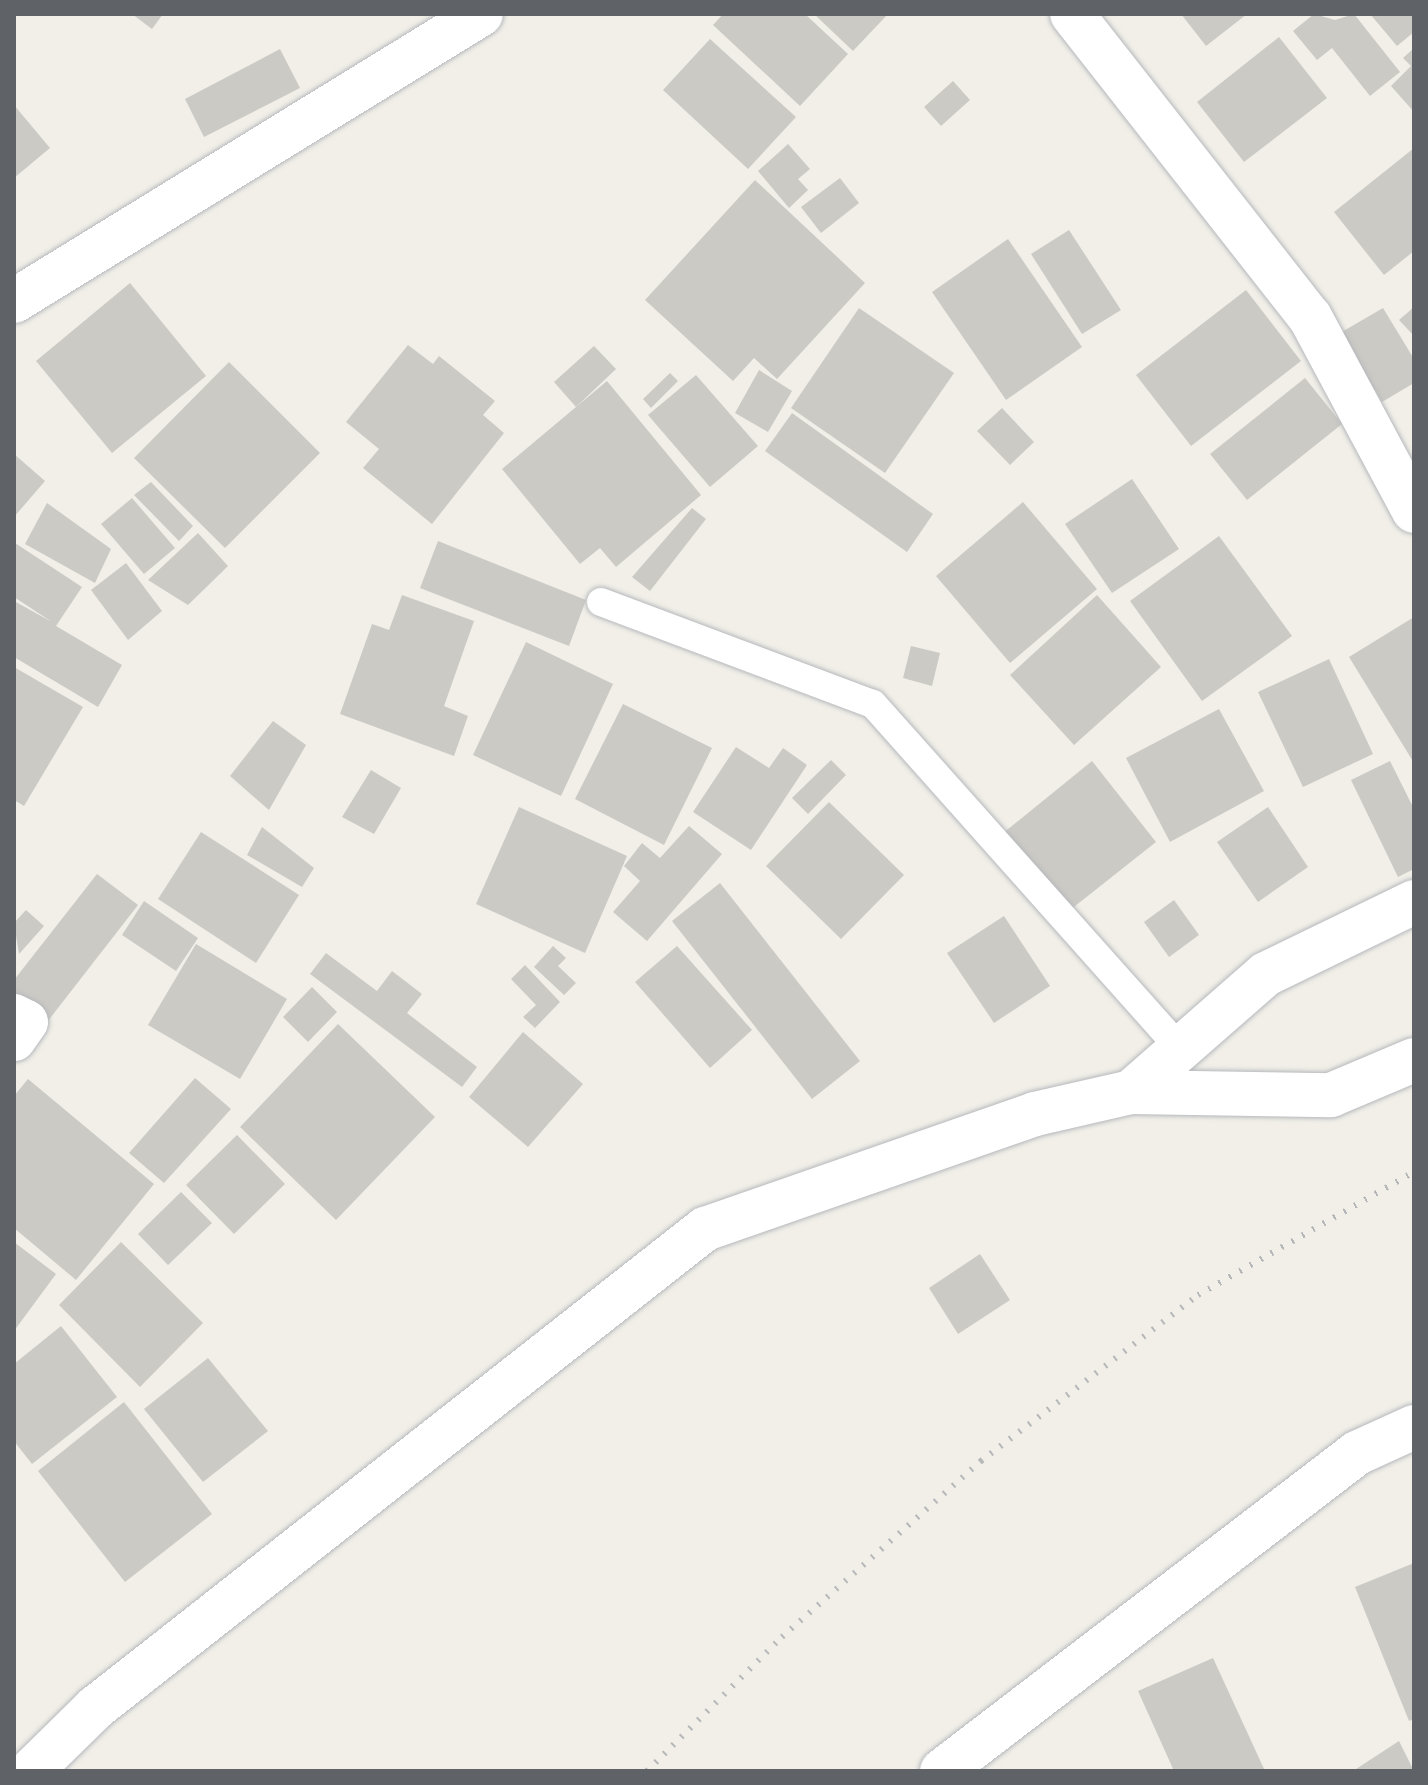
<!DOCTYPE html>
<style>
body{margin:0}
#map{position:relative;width:1428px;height:1785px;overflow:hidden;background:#f1efe8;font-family:"Source Sans 3",sans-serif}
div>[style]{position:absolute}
.building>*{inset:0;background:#cccac5}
.roads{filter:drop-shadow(0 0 2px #b5b8bc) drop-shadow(0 0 2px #b5b8bc)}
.service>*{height:28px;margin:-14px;padding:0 14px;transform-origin:14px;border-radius:14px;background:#fff}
.minor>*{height:44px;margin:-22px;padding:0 22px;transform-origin:22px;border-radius:22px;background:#fff}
.rail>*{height:6px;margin-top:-3px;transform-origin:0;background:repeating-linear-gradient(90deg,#b6b7b8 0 2px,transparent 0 12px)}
span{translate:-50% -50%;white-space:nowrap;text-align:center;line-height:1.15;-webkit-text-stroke:6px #fff;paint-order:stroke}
.frame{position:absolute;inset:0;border:16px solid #5f6368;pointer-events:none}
</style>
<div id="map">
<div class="building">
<i style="clip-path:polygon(132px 14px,163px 14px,152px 29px)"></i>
<i style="clip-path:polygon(723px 14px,805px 14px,848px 54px,800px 106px,713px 25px)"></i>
<i style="clip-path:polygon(814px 14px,888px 14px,853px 51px)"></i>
<i style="clip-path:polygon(1181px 14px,1247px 14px,1206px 46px)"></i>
<i style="clip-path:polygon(1314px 14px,1335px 20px,1354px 14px,1400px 72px,1370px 96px,1332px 48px,1317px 60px,1293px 31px)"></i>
<i style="clip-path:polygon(1370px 14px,1414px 14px,1414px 32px,1397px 46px)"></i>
<i style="clip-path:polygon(1279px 37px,1327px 98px,1244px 162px,1197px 102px)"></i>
<i style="clip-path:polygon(710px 39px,796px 117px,748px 169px,663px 90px)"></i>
<i style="clip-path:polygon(1414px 48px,1414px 112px,1391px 86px,1411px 66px,1403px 58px)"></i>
<i style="clip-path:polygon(280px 49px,300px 88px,204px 137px,185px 99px)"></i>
<i style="clip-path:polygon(953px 81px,970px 100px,941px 126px,924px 107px)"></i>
<i style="clip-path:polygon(14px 105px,50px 148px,14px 178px)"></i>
<i style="clip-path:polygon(788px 144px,810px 169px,798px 179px,808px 190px,789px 208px,758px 171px)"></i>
<i style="clip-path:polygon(1414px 148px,1414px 251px,1384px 275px,1334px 212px)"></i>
<i style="clip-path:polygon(840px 178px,859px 203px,821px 233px,801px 207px)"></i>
<i style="clip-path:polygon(755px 180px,865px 283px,777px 379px,754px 358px,733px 381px,645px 300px)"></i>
<i style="clip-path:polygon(1069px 230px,1121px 310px,1082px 334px,1031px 254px)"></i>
<i style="clip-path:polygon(1008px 239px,1082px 347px,1006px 400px,932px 292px)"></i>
<i style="clip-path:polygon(130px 283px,206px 376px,112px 453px,36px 361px)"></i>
<i style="clip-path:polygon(1246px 290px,1301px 361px,1191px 446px,1136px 375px)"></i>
<i style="clip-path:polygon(1414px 307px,1414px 336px,1399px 320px)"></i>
<i style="clip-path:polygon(859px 308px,954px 373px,885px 473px,791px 408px)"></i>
<i style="clip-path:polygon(1383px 308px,1414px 359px,1414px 383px,1382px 402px,1340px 333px)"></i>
<i style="clip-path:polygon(408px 345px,433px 364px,439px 356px,495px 401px,483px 415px,504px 433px,432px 524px,363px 468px,379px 449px,346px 422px)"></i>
<i style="clip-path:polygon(594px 346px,616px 369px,576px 407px,554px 382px)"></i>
<i style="clip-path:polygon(229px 362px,320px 453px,225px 548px,134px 458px)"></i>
<i style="clip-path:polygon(759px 370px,792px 391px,768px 432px,735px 413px)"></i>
<i style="clip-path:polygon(670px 373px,678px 381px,651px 408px,643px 399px)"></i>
<i style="clip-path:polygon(696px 375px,758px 446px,710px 487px,648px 415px)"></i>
<i style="clip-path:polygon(1305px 378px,1342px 424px,1247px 500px,1210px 454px)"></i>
<i style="clip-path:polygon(607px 381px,701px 495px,616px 567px,600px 548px,580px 564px,502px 469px)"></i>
<i style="clip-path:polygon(1002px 408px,1034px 442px,1010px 465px,977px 431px)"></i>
<i style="clip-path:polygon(792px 413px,933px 514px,907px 552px,765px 451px)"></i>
<i style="clip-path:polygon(14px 454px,45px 481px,14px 517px)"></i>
<i style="clip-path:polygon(1132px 479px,1179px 549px,1112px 593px,1065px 524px)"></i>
<i style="clip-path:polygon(151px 482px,193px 526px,179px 541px,134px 495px)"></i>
<i style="clip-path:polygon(132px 498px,175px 548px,144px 574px,101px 524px)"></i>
<i style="clip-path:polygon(1023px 502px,1097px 589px,1010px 663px,936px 576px)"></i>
<i style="clip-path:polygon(47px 503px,111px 549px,95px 583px,25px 544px)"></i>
<i style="clip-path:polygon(692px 508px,706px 519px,650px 591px,632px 577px)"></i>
<i style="clip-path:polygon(198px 533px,228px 566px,188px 605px,148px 580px)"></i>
<i style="clip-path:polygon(1219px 536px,1292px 636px,1202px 701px,1130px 601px)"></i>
<i style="clip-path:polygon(438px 541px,586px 600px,569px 646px,420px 588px)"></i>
<i style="clip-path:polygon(15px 543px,82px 587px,56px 626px,122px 665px,98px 707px,14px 657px,14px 601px,52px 622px,14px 597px)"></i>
<i style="clip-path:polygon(126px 563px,162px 611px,128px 640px,91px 590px)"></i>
<i style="clip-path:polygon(402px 595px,474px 621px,444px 706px,468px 716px,454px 756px,340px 714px,372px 624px,389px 630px)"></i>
<i style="clip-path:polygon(1097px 595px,1161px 667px,1074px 745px,1010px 675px)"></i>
<i style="clip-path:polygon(1414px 617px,1414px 763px,1349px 657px)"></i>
<i style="clip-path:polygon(526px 642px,613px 684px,561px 796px,473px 755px)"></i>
<i style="clip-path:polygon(911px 646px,940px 653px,932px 686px,903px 678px)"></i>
<i style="clip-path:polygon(1329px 659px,1373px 754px,1303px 787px,1258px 692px)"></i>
<i style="clip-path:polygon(14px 667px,83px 707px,24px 806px,14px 800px)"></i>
<i style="clip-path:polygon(623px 704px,712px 748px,664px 845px,575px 799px)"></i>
<i style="clip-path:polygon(1219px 709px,1264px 791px,1170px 842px,1126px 758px)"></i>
<i style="clip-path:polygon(273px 721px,306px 745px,269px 810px,230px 776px)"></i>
<i style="clip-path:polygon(736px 747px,769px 768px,783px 748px,807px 765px,751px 850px,693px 812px)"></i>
<i style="clip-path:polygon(831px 760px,846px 775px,808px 814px,792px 798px)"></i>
<i style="clip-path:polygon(1092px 761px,1156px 842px,1065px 914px,1002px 834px)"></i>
<i style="clip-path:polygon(1390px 761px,1414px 809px,1414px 869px,1398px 877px,1351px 780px)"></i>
<i style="clip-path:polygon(371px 770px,401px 788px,374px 834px,342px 817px)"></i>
<i style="clip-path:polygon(829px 802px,904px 875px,841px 939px,766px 866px)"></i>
<i style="clip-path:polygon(519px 807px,627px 856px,585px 953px,476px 904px)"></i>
<i style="clip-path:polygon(1268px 807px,1308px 867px,1258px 902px,1217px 842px)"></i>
<i style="clip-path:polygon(689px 826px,722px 854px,647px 941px,613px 912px,640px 881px,624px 866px,642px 843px,660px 858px)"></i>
<i style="clip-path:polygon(262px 827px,314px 868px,302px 887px,247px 855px)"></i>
<i style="clip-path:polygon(201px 832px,299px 895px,256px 963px,158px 899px)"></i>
<i style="clip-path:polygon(97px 874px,138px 905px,44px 1026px,14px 1002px,14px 980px)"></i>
<i style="clip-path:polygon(720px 883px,860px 1061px,812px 1099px,672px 921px)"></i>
<i style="clip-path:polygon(1174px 900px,1199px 935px,1169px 957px,1144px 922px)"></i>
<i style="clip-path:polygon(144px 901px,198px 938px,176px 971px,122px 935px)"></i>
<i style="clip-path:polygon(26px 910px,44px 926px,19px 954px,14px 923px)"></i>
<i style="clip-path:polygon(1004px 916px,1050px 986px,994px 1023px,947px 953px)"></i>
<i style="clip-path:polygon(196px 944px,287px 999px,240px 1079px,148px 1025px)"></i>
<i style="clip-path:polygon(553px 946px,566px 958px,558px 966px,576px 983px,564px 995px,534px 967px)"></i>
<i style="clip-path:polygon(677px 946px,752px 1030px,710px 1068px,635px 982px)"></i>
<i style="clip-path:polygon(326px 953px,377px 991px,392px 971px,422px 994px,407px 1013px,477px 1067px,462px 1087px,310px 974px)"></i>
<i style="clip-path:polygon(525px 965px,560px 1002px,535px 1028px,523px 1017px,536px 1005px,511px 979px)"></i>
<i style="clip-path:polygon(312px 987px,337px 1012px,308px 1042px,283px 1017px)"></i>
<i style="clip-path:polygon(338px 1024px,435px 1117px,336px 1220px,240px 1127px)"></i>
<i style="clip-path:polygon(523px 1032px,583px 1084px,528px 1147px,469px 1097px)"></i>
<i style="clip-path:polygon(195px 1078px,231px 1109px,164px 1183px,129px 1153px)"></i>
<i style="clip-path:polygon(28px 1079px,154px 1184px,76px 1280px,14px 1228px,14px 1096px)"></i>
<i style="clip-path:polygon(237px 1135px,285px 1184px,234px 1234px,186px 1185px)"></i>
<i style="clip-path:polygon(181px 1192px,212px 1223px,168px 1265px,138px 1234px)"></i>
<i style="clip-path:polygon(14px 1242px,56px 1274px,14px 1331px)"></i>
<i style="clip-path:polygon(121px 1242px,203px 1323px,140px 1387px,59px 1305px)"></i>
<i style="clip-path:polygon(980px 1254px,1010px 1300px,958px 1334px,929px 1288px)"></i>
<i style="clip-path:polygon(61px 1326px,117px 1397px,32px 1464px,14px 1441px,14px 1364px)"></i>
<i style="clip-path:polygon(208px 1358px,268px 1431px,203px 1482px,144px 1409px)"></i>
<i style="clip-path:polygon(124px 1402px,212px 1514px,125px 1582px,38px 1471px)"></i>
<i style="clip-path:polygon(1414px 1563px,1414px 1719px,1409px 1721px,1355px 1587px)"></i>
<i style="clip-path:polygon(1213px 1658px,1265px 1771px,1174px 1771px,1138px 1691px)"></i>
<i style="clip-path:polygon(1399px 1741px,1414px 1771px,1353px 1771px)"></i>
</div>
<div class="roads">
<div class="service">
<i style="left:601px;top:602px;width:290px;rotate:20.6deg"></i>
<i style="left:873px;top:704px;width:461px;rotate:48.3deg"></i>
</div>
<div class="minor">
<i style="left:1072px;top:14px;width:385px;rotate:51.9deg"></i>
<i style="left:1310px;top:317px;width:220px;rotate:61.8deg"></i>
<i style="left:14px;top:301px;width:548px;rotate:-31.57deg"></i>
<i style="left:14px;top:1016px;width:13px;rotate:27deg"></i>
<i style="left:26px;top:1022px;width:21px;rotate:125deg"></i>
<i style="left:1131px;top:1092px;width:179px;rotate:-41.2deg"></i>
<i style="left:1266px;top:974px;width:165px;rotate:-25.9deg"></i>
<i style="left:31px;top:1771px;width:90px;rotate:-44.5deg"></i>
<i style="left:95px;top:1708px;width:776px;rotate:-38.14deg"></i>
<i style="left:705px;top:1229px;width:349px;rotate:-19.2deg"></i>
<i style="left:1035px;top:1114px;width:98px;rotate:-12.9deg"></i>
<i style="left:1131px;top:1092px;width:200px;rotate:0.9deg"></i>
<i style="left:1331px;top:1095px;width:90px;rotate:-22.9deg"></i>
<i style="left:942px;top:1771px;width:523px;rotate:-37.46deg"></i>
<i style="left:1357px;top:1453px;width:63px;rotate:-24.5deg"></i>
</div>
</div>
<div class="rail">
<i style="left:647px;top:1771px;width:190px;rotate:-44.8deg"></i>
<i style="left:782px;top:1637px;width:266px;rotate:-41.5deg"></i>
<i style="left:981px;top:1461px;width:273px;rotate:-37.4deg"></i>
<i style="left:1198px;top:1295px;width:249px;rotate:-29.7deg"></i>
</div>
<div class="frame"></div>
</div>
